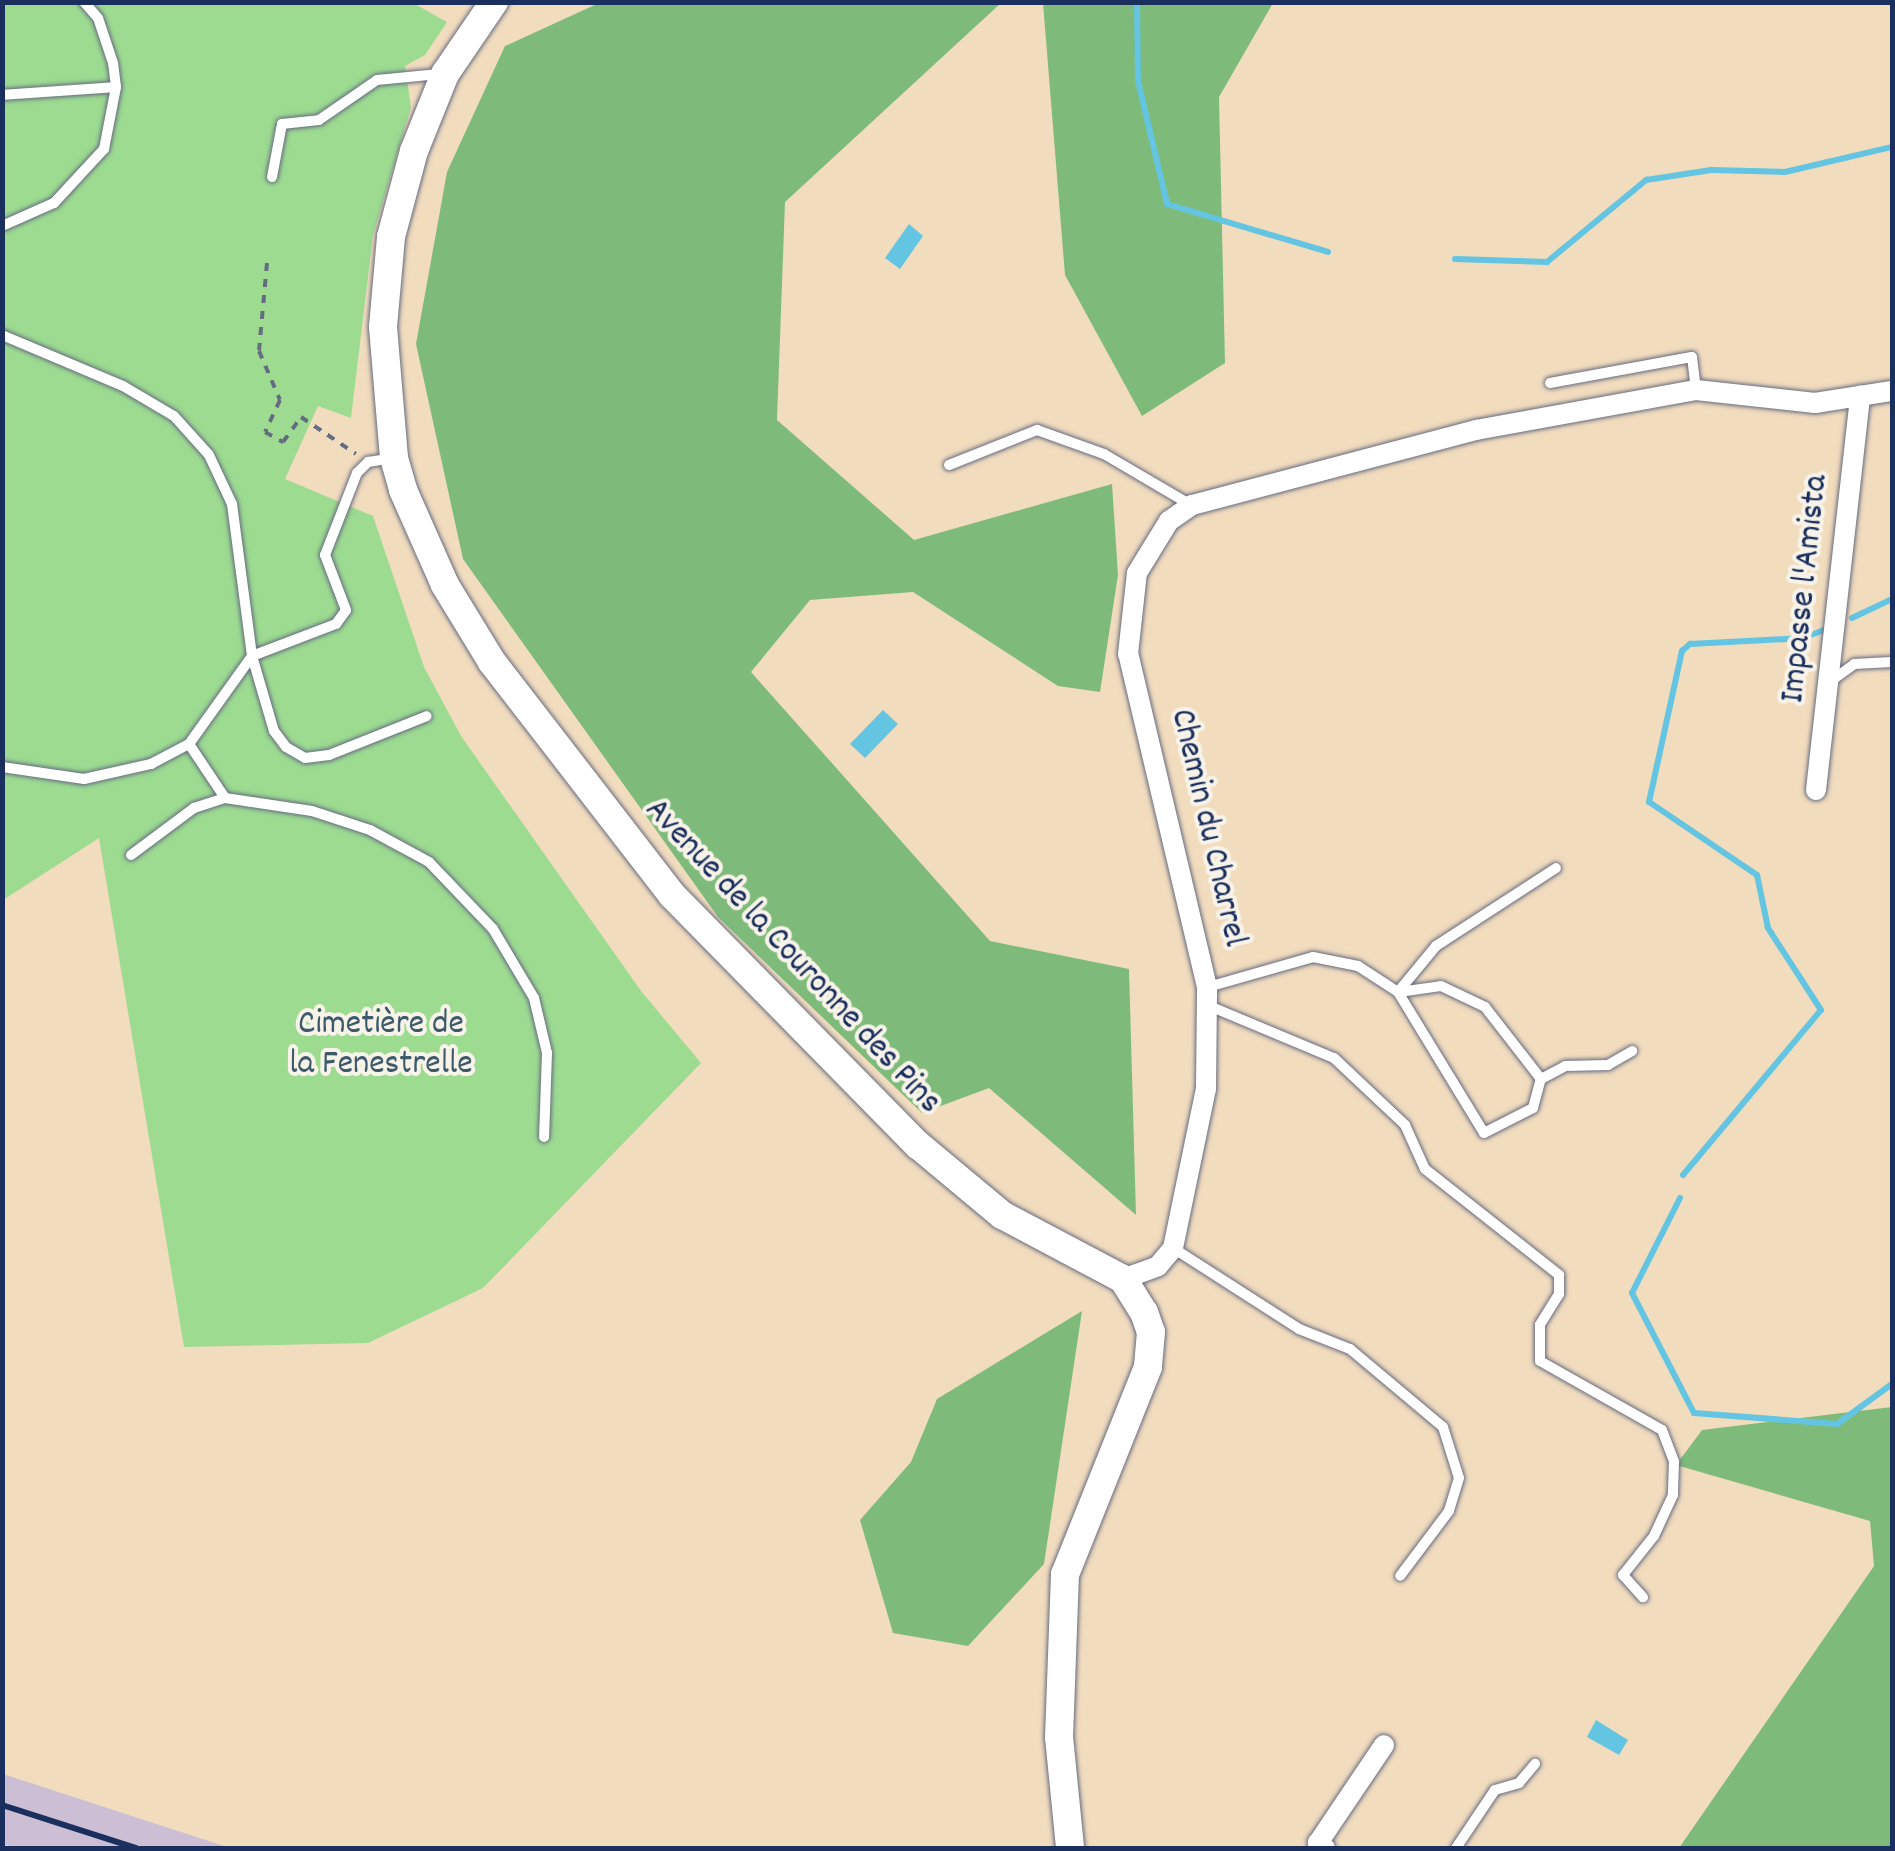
<!DOCTYPE html>
<meta charset="utf-8">
<style>
body{margin:0}
#map{position:relative;width:1895px;height:1851px;overflow:hidden;background:#f2dcbe;font-family:Dekko,sans-serif}
div>[style]{position:absolute}
.industrial>*{inset:0;background:#ccbed4}
.green>*{inset:0;background:#9ddb91}
.forest>*{inset:0;background:#7ebb7b}
.water>*{inset:0;background:#63c5e1}
.stream>*{height:6px;margin:-3px;padding:0 3px;transform-origin:3px;border-radius:3px;background:#63c5e1}
.path>*{height:4px;margin-top:-2px;transform-origin:0;background:repeating-linear-gradient(90deg,#666c80 0 8px,transparent 0 16px)}
.roads{filter:drop-shadow(0 0 2px #666c80) drop-shadow(0 0 2px #666c80)}
.lane>*{height:10px;margin:-5px;padding:0 5px;transform-origin:5px;border-radius:5px;background:#fff}
.street>*{height:20px;margin:-10px;padding:0 10px;transform-origin:10px;border-radius:10px;background:#fff}
.secondary>*{height:28px;margin:-14px;padding:0 14px;transform-origin:14px;border-radius:14px;background:#fff}
.rail>*{height:6px;margin:-3px;padding:0 3px;transform-origin:3px;border-radius:3px;background:#1b2f5e}
span{translate:-50% -50%;white-space:nowrap;text-align:center;line-height:1.15;-webkit-text-stroke:8px #f7f3e8;paint-order:stroke}
.street-label{font-size:35px;color:#1b2f5e}
.park-label{font-size:35px;color:#3c5a6b}
.frame{position:absolute;inset:0;border:5px solid #1b2f5e;pointer-events:none}
</style>
<div id="map">
<div class="industrial">
<i style="clip-path:polygon(3px 1774px,230px 1848px,17px 1848px,3px 1844px)"></i>
</div>
<div class="green">
<i style="clip-path:polygon(3px 3px,413px 3px,447px 22px,425px 55px,405px 66px,411px 107px,373px 235px,351px 418px,318px 406px,285px 479px,373px 516px,424px 667px,461px 736px,641px 991px,701px 1063px,483px 1288px,368px 1343px,184px 1347px,99px 838px,3px 900px)"></i>
</div>
<div class="forest">
<i style="clip-path:polygon(599px 3px,1001px 3px,785px 202px,777px 420px,914px 540px,1112px 484px,1118px 575px,1100px 692px,1058px 686px,913px 592px,810px 600px,751px 672px,990px 941px,1129px 969px,1136px 1215px,989px 1088px,922px 1113px,718px 917px,463px 559px,416px 344px,447px 172px,505px 46px)"></i>
<i style="clip-path:polygon(1043px 3px,1273px 3px,1219px 97px,1225px 363px,1142px 416px,1065px 275px)"></i>
<i style="clip-path:polygon(1082px 1311px,1044px 1564px,968px 1646px,893px 1633px,860px 1520px,911px 1462px,937px 1399px)"></i>
<i style="clip-path:polygon(1892px 1407px,1892px 1846px,1679px 1848px,1874px 1566px,1870px 1521px,1676px 1465px,1702px 1430px)"></i>
</div>
<div class="water">
<i style="clip-path:polygon(909px 224px,923px 236px,900px 269px,885px 258px)"></i>
<i style="clip-path:polygon(883px 710px,898px 724px,865px 758px,850px 744px)"></i>
<i style="clip-path:polygon(1596px 1720px,1628px 1740px,1619px 1755px,1587px 1737px)"></i>
</div>
<div class="stream">
<i style="left:1137px;top:2px;width:79px;rotate:89.3deg"></i>
<i style="left:1138px;top:81px;width:126px;rotate:76.7deg"></i>
<i style="left:1167px;top:204px;width:168px;rotate:16.6deg"></i>
<i style="left:1455px;top:259px;width:92px;rotate:1.9deg"></i>
<i style="left:1547px;top:262px;width:129px;rotate:-39.6deg"></i>
<i style="left:1646px;top:180px;width:66px;rotate:-8.7deg"></i>
<i style="left:1711px;top:170px;width:74px;rotate:1.5deg"></i>
<i style="left:1785px;top:172px;width:110px;rotate:-13.2deg"></i>
<i style="left:1852px;top:618px;width:44px;rotate:-25.4deg"></i>
<i style="left:1683px;top:1175px;width:215px;rotate:-50.1deg"></i>
<i style="left:1821px;top:1010px;width:98px;rotate:-122.9deg"></i>
<i style="left:1768px;top:928px;width:54px;rotate:-101.7deg"></i>
<i style="left:1757px;top:875px;width:130px;rotate:-145.9deg"></i>
<i style="left:1649px;top:802px;width:155px;rotate:-77.7deg"></i>
<i style="left:1682px;top:651px;width:11px;rotate:-41deg"></i>
<i style="left:1690px;top:644px;width:113px;rotate:-3deg"></i>
<i style="left:1803px;top:638px;width:26px;rotate:-21deg"></i>
<i style="left:1680px;top:1198px;width:106px;rotate:116.8deg"></i>
<i style="left:1632px;top:1293px;width:135px;rotate:62.7deg"></i>
<i style="left:1694px;top:1413px;width:143px;rotate:4.4deg"></i>
<i style="left:1837px;top:1424px;width:68px;rotate:-36deg"></i>
</div>
<div class="path">
<i style="left:267px;top:263px;width:88px;rotate:95.2deg"></i>
<i style="left:259px;top:351px;width:53px;rotate:66.8deg"></i>
<i style="left:280px;top:400px;width:35px;rotate:115deg"></i>
<i style="left:265px;top:432px;width:21px;rotate:29deg"></i>
<i style="left:283px;top:442px;width:31px;rotate:-54deg"></i>
<i style="left:301px;top:417px;width:66px;rotate:33.9deg"></i>
</div>
<div class="roads">
<div class="lane">
<i style="left:2px;top:95px;width:114px;rotate:-4deg"></i>
<i style="left:272px;top:177px;width:54px;rotate:-79.3deg"></i>
<i style="left:282px;top:124px;width:37px;rotate:-6deg"></i>
<i style="left:319px;top:120px;width:70px;rotate:-34.6deg"></i>
<i style="left:377px;top:80px;width:62px;rotate:-5.5deg"></i>
<i style="left:2px;top:226px;width:57px;rotate:-23.9deg"></i>
<i style="left:54px;top:203px;width:74px;rotate:-47.2deg"></i>
<i style="left:104px;top:149px;width:63px;rotate:-79deg"></i>
<i style="left:116px;top:87px;width:24px;rotate:-97deg"></i>
<i style="left:113px;top:63px;width:47px;rotate:-108.4deg"></i>
<i style="left:98px;top:18px;width:21px;rotate:-131deg"></i>
<i style="left:2px;top:335px;width:131px;rotate:22.9deg"></i>
<i style="left:123px;top:386px;width:59px;rotate:30.5deg"></i>
<i style="left:174px;top:416px;width:52px;rotate:48.1deg"></i>
<i style="left:209px;top:455px;width:54px;rotate:64.9deg"></i>
<i style="left:232px;top:504px;width:153px;rotate:82.5deg"></i>
<i style="left:252px;top:656px;width:78px;rotate:73.7deg"></i>
<i style="left:274px;top:731px;width:20px;rotate:53deg"></i>
<i style="left:286px;top:747px;width:22px;rotate:30deg"></i>
<i style="left:305px;top:758px;width:24px;rotate:-7deg"></i>
<i style="left:329px;top:755px;width:105px;rotate:-21.7deg"></i>
<i style="left:1550px;top:383px;width:144px;rotate:-10.4deg"></i>
<i style="left:1692px;top:357px;width:33px;rotate:83deg"></i>
<i style="left:949px;top:465px;width:95px;rotate:-21.7deg"></i>
<i style="left:1037px;top:430px;width:71px;rotate:19.7deg"></i>
<i style="left:1104px;top:454px;width:101px;rotate:30.4deg"></i>
<i style="left:1831px;top:681px;width:29px;rotate:-36deg"></i>
<i style="left:1854px;top:664px;width:38px;rotate:-3deg"></i>
<i style="left:189px;top:744px;width:65px;rotate:56.3deg"></i>
<i style="left:2px;top:767px;width:83px;rotate:8.3deg"></i>
<i style="left:84px;top:779px;width:69px;rotate:-12.6deg"></i>
<i style="left:151px;top:764px;width:43px;rotate:-27.8deg"></i>
<i style="left:189px;top:744px;width:108px;rotate:-54.4deg"></i>
<i style="left:252px;top:656px;width:90px;rotate:-20.9deg"></i>
<i style="left:336px;top:624px;width:17px;rotate:-54deg"></i>
<i style="left:346px;top:610px;width:59px;rotate:-110.9deg"></i>
<i style="left:325px;top:555px;width:88px;rotate:-68.7deg"></i>
<i style="left:357px;top:473px;width:16px;rotate:-45deg"></i>
<i style="left:368px;top:462px;width:25px;rotate:-9deg"></i>
<i style="left:131px;top:855px;width:79px;rotate:-36.7deg"></i>
<i style="left:194px;top:808px;width:33px;rotate:-18deg"></i>
<i style="left:225px;top:798px;width:88px;rotate:8.5deg"></i>
<i style="left:312px;top:811px;width:61px;rotate:18.1deg"></i>
<i style="left:370px;top:830px;width:67px;rotate:28.5deg"></i>
<i style="left:429px;top:862px;width:93px;rotate:46.3deg"></i>
<i style="left:493px;top:929px;width:80px;rotate:59.3deg"></i>
<i style="left:534px;top:998px;width:57px;rotate:76.7deg"></i>
<i style="left:547px;top:1053px;width:84px;rotate:92deg"></i>
<i style="left:1208px;top:987px;width:109px;rotate:-15.9deg"></i>
<i style="left:1313px;top:957px;width:46px;rotate:11.3deg"></i>
<i style="left:1358px;top:966px;width:48px;rotate:33deg"></i>
<i style="left:1398px;top:992px;width:165px;rotate:58.6deg"></i>
<i style="left:1484px;top:1133px;width:55px;rotate:-27deg"></i>
<i style="left:1533px;top:1108px;width:30px;rotate:-75deg"></i>
<i style="left:1541px;top:1079px;width:27px;rotate:-28deg"></i>
<i style="left:1565px;top:1066px;width:43px;rotate:-1.3deg"></i>
<i style="left:1608px;top:1065px;width:28px;rotate:-30deg"></i>
<i style="left:1398px;top:992px;width:60px;rotate:-50.4deg"></i>
<i style="left:1436px;top:946px;width:143px;rotate:-33deg"></i>
<i style="left:1399px;top:992px;width:42px;rotate:-8.1deg"></i>
<i style="left:1441px;top:986px;width:49px;rotate:25.5deg"></i>
<i style="left:1485px;top:1007px;width:91px;rotate:52.1deg"></i>
<i style="left:1207px;top:1005px;width:138px;rotate:22.7deg"></i>
<i style="left:1334px;top:1058px;width:98px;rotate:43.3deg"></i>
<i style="left:1405px;top:1125px;width:48px;rotate:65.6deg"></i>
<i style="left:1425px;top:1169px;width:171px;rotate:38.3deg"></i>
<i style="left:1559px;top:1275px;width:19px;rotate:90deg"></i>
<i style="left:1559px;top:1294px;width:36px;rotate:122deg"></i>
<i style="left:1540px;top:1325px;width:36px;rotate:90deg"></i>
<i style="left:1540px;top:1361px;width:140px;rotate:29.5deg"></i>
<i style="left:1662px;top:1430px;width:34px;rotate:69deg"></i>
<i style="left:1674px;top:1462px;width:33px;rotate:92deg"></i>
<i style="left:1673px;top:1495px;width:45px;rotate:114.9deg"></i>
<i style="left:1654px;top:1536px;width:50px;rotate:128.5deg"></i>
<i style="left:1623px;top:1575px;width:30px;rotate:48deg"></i>
<i style="left:1173px;top:1248px;width:150px;rotate:32.7deg"></i>
<i style="left:1299px;top:1329px;width:55px;rotate:21.4deg"></i>
<i style="left:1350px;top:1349px;width:121px;rotate:40deg"></i>
<i style="left:1443px;top:1427px;width:53px;rotate:72.6deg"></i>
<i style="left:1459px;top:1478px;width:34px;rotate:107deg"></i>
<i style="left:1449px;top:1511px;width:81px;rotate:127deg"></i>
<i style="left:1456px;top:1848px;width:70px;rotate:-56.1deg"></i>
<i style="left:1495px;top:1790px;width:25px;rotate:-16deg"></i>
<i style="left:1519px;top:1783px;width:25px;rotate:-50deg"></i>
</div>
<div class="street">
<i style="left:1816px;top:790px;width:397px;rotate:-83.6deg"></i>
<i style="left:1123px;top:1279px;width:37px;rotate:-20deg"></i>
<i style="left:1158px;top:1266px;width:23px;rotate:-50deg"></i>
<i style="left:1173px;top:1248px;width:162px;rotate:-78.3deg"></i>
<i style="left:1206px;top:1089px;width:102px;rotate:-89.4deg"></i>
<i style="left:1207px;top:987px;width:342px;rotate:-103.3deg"></i>
<i style="left:1128px;top:654px;width:81px;rotate:-83.7deg"></i>
<i style="left:1137px;top:573px;width:61px;rotate:-58.4deg"></i>
<i style="left:1169px;top:521px;width:28px;rotate:-35deg"></i>
<i style="left:1192px;top:505px;width:294px;rotate:-14.8deg"></i>
<i style="left:1476px;top:430px;width:224px;rotate:-10.3deg"></i>
<i style="left:1696px;top:390px;width:120px;rotate:6.2deg"></i>
<i style="left:1815px;top:403px;width:78px;rotate:-8.9deg"></i>
<i style="left:1325px;top:1848px;width:9px;rotate:-144deg"></i>
<i style="left:1318px;top:1843px;width:118px;rotate:-56deg"></i>
</div>
<div class="secondary">
<i style="left:494px;top:2px;width:87px;rotate:124.2deg"></i>
<i style="left:445px;top:74px;width:83px;rotate:111.9deg"></i>
<i style="left:414px;top:151px;width:89px;rotate:105deg"></i>
<i style="left:391px;top:237px;width:90px;rotate:95.1deg"></i>
<i style="left:383px;top:327px;width:131px;rotate:85.2deg"></i>
<i style="left:394px;top:458px;width:33px;rotate:74deg"></i>
<i style="left:403px;top:490px;width:104px;rotate:66.1deg"></i>
<i style="left:445px;top:585px;width:90px;rotate:58.6deg"></i>
<i style="left:492px;top:662px;width:294px;rotate:52.3deg"></i>
<i style="left:672px;top:895px;width:351px;rotate:45.5deg"></i>
<i style="left:918px;top:1145px;width:109px;rotate:39.8deg"></i>
<i style="left:1002px;top:1215px;width:137px;rotate:27.9deg"></i>
<i style="left:1123px;top:1279px;width:39px;rotate:58deg"></i>
<i style="left:1144px;top:1312px;width:21px;rotate:71deg"></i>
<i style="left:1151px;top:1332px;width:35px;rotate:95deg"></i>
<i style="left:1148px;top:1367px;width:223px;rotate:111.8deg"></i>
<i style="left:1065px;top:1574px;width:163px;rotate:92.1deg"></i>
<i style="left:1059px;top:1737px;width:112px;rotate:84.3deg"></i>
</div>
</div>
<div class="rail">
<i style="left:2px;top:1805px;width:141px;rotate:17.8deg"></i>
</div>
<div class="street-label">
<span style="left:1806px;top:589px;rotate:-84deg">Impasse l'Amista</span>
<span style="left:1207px;top:828px;rotate:77deg">Chemin du Charrel</span>
<span style="left:792px;top:957px;rotate:47deg">Avenue de la Couronne des Pins</span>
</div>
<div class="park-label">
<span style="left:381px;top:1045px">Cimetière de<br>la Fenestrelle</span>
</div>
<div class="frame"></div>
</div>
